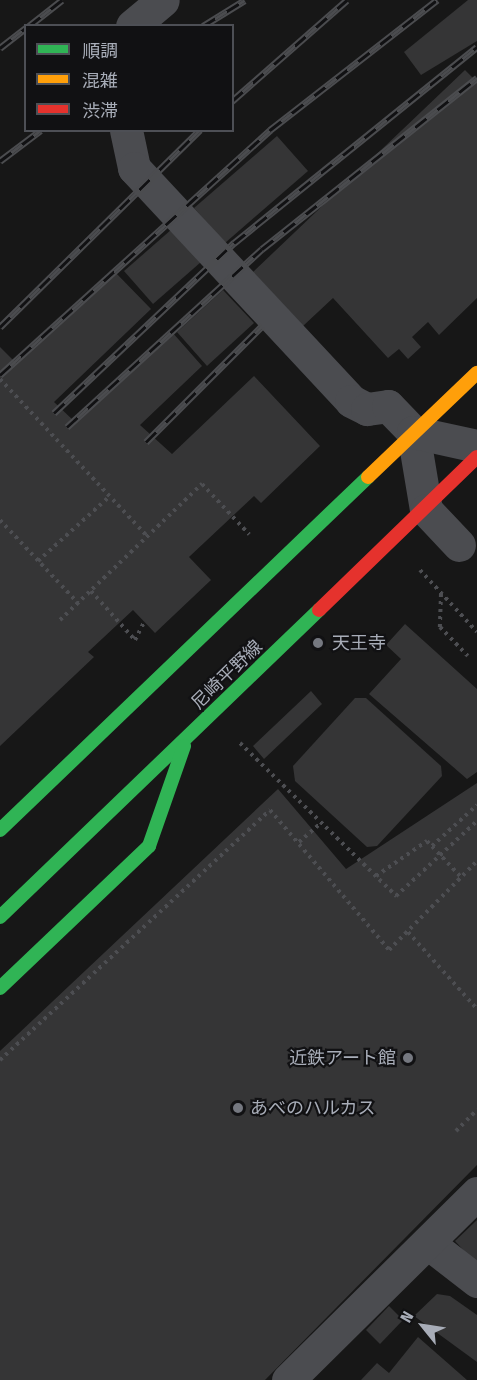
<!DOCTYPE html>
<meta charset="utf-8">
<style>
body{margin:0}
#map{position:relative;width:477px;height:1380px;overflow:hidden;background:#171717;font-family:"Fira Sans Condensed","Noto Sans JP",sans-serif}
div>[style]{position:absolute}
.building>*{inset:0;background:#353536}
.path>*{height:4px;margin-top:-2px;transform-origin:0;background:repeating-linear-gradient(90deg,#4d4e52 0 3px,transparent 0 7.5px)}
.street>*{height:33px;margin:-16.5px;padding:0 16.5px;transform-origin:16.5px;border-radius:16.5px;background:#4b4c50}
.fast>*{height:14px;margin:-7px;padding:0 7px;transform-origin:7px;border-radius:7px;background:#30b455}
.slow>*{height:14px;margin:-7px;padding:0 7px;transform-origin:7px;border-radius:7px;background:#ff9f0a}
.jam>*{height:14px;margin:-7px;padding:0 7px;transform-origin:7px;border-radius:7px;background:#e5322d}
.rail>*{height:7px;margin-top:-3.5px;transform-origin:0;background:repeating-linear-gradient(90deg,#111113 0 14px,#4b4c4f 0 28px);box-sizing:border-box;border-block:2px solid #4b4c4f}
.dots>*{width:16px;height:16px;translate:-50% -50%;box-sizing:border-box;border:3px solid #111113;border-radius:50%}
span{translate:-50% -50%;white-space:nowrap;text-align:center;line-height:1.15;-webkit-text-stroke:4.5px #111113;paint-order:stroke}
.poi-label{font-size:18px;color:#a8adb8}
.left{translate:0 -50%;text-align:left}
.right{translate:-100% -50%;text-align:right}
.street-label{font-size:18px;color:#a8adb8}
.legend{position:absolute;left:24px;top:24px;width:210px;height:108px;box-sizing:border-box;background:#111113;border:2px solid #4d4f55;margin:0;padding:8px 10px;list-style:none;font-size:18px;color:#a8adb8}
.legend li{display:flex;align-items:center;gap:12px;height:30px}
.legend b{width:30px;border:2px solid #4d4f55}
.north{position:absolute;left:393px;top:1296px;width:60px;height:60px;-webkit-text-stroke:4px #111113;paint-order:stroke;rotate:300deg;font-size:16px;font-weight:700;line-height:24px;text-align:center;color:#a8adb8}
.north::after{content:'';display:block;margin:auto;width:21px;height:27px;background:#a8adb8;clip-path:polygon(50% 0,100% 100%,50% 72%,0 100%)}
</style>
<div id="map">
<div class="building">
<i style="clip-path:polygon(468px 0,477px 0,477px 41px,421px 75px,404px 52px)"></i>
<i style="clip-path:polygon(465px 70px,477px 82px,477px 298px,439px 335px,428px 322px,412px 337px,421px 347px,408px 359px,399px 349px,388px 358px,333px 298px,303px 326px,253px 272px)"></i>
<i style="clip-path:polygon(277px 136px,308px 171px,225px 243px,194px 208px)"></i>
<i style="clip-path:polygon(172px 229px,201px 262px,153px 304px,124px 271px)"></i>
<i style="clip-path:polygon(115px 272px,151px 309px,54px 402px,75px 422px,172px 332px,202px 366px,140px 425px,172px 454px,254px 376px,320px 446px,261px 503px,254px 496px,189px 557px,211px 580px,155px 633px,133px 610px,88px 652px,94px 657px,0 746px,0 347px,17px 364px)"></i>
<i style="clip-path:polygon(223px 290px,254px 323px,207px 366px,177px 332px)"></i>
<i style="clip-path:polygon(405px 624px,477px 689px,477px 772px,467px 779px,369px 694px,401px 659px,386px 645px)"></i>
<i style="clip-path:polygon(311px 691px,322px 704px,264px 759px,253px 746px)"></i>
<i style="clip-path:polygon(355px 698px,366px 698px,441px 766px,442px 776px,377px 846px,367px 847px,295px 781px,293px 766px)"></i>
<i style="clip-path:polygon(477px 783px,477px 1165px,265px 1380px,0 1380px,0 1051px,278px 789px,346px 869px)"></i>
<i style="clip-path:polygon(477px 1220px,477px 1265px,455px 1241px)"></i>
<i style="clip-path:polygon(437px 1294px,450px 1296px,477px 1315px,477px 1362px,414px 1316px)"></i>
<i style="clip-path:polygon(389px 1306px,403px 1320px,380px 1344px,366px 1330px)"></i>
<i style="clip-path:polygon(418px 1337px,467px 1380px,361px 1380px,377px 1363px,389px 1373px)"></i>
</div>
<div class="path">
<i style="left:0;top:379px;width:215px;rotate:46.9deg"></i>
<i style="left:0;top:520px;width:114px;rotate:46.8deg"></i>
<i style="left:38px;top:561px;width:97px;rotate:-42.1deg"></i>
<i style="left:420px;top:570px;width:84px;rotate:47.4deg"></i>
<i style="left:91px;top:591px;width:66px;rotate:48.1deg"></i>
<i style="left:135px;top:640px;width:20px;rotate:-63deg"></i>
<i style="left:441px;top:594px;width:33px;rotate:92deg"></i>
<i style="left:440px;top:627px;width:40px;rotate:46deg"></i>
<i style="left:60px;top:620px;width:197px;rotate:-43.8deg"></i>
<i style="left:202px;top:484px;width:69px;rotate:46.8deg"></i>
<i style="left:240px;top:743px;width:219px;rotate:44.4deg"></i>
<i style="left:396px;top:896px;width:110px;rotate:-42.8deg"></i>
<i style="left:299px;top:842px;width:29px;rotate:-41deg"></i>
<i style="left:432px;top:846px;width:61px;rotate:-42.3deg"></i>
<i style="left:376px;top:876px;width:62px;rotate:-34.5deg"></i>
<i style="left:427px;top:841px;width:48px;rotate:46.7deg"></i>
<i style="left:408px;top:932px;width:103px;rotate:48.1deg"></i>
<i style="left:0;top:1060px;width:368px;rotate:-42.8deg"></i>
<i style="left:270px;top:810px;width:184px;rotate:49.6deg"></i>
<i style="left:389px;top:950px;width:125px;rotate:-45.3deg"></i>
<i style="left:456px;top:1131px;width:30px;rotate:-45deg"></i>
</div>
<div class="street">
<i style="left:132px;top:26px;width:40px;rotate:-40deg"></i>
<i style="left:126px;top:130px;width:39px;rotate:78deg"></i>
<i style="left:134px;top:168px;width:318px;rotate:47deg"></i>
<i style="left:351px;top:401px;width:18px;rotate:27deg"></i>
<i style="left:367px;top:409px;width:21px;rotate:-8deg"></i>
<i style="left:388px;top:406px;width:36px;rotate:46deg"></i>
<i style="left:413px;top:432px;width:79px;rotate:80.5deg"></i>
<i style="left:426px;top:510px;width:48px;rotate:46.7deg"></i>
<i style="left:413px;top:432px;width:66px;rotate:12.3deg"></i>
<i style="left:428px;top:1243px;width:62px;rotate:37.8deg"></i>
<i style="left:288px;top:1380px;width:266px;rotate:-44.7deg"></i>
</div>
<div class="fast">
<i style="left:0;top:830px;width:510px;rotate:-43.81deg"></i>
<i style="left:0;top:917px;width:443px;rotate:-43.9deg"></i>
<i style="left:0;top:988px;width:206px;rotate:-43.6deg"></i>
<i style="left:149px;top:846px;width:106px;rotate:-70.7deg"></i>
</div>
<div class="slow">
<i style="left:368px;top:477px;width:151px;rotate:-43.7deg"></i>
</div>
<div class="jam">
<i style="left:319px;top:610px;width:220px;rotate:-44.1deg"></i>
</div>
<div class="rail">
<i style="left:29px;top:26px;width:42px;rotate:-38.2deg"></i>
<i style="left:203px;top:26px;width:49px;rotate:-31.8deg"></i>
<i style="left:0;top:48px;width:33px;rotate:-38deg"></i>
<i style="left:232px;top:101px;width:153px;rotate:-41.3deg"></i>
<i style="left:0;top:161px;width:51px;rotate:-37.1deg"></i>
<i style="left:0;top:327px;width:281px;rotate:-44.6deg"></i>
<i style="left:0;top:375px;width:365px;rotate:-42.2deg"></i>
<i style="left:270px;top:130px;width:212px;rotate:-37.9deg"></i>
<i style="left:54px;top:413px;width:248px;rotate:-43.4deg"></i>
<i style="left:234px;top:243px;width:312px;rotate:-38.9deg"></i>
<i style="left:67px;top:427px;width:264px;rotate:-42.4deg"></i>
<i style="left:262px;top:249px;width:275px;rotate:-38.5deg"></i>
<i style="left:146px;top:442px;width:165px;rotate:-45deg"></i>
</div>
<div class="dots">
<i style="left:318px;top:643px;background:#757880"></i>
<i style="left:408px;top:1058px;background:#757880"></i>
<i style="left:238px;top:1108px;background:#757880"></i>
</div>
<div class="poi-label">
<span class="left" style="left:332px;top:643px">天王寺</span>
<span class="right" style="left:396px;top:1058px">近鉄アート館</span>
<span class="left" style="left:250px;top:1108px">あべのハルカス</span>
</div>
<div class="street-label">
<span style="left:227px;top:675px;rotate:-44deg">尼崎平野線</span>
</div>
<ul class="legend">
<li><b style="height:8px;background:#30b455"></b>順調</li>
<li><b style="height:8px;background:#ff9f0a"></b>混雑</li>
<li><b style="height:8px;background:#e5322d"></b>渋滞</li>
</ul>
<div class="north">N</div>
</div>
